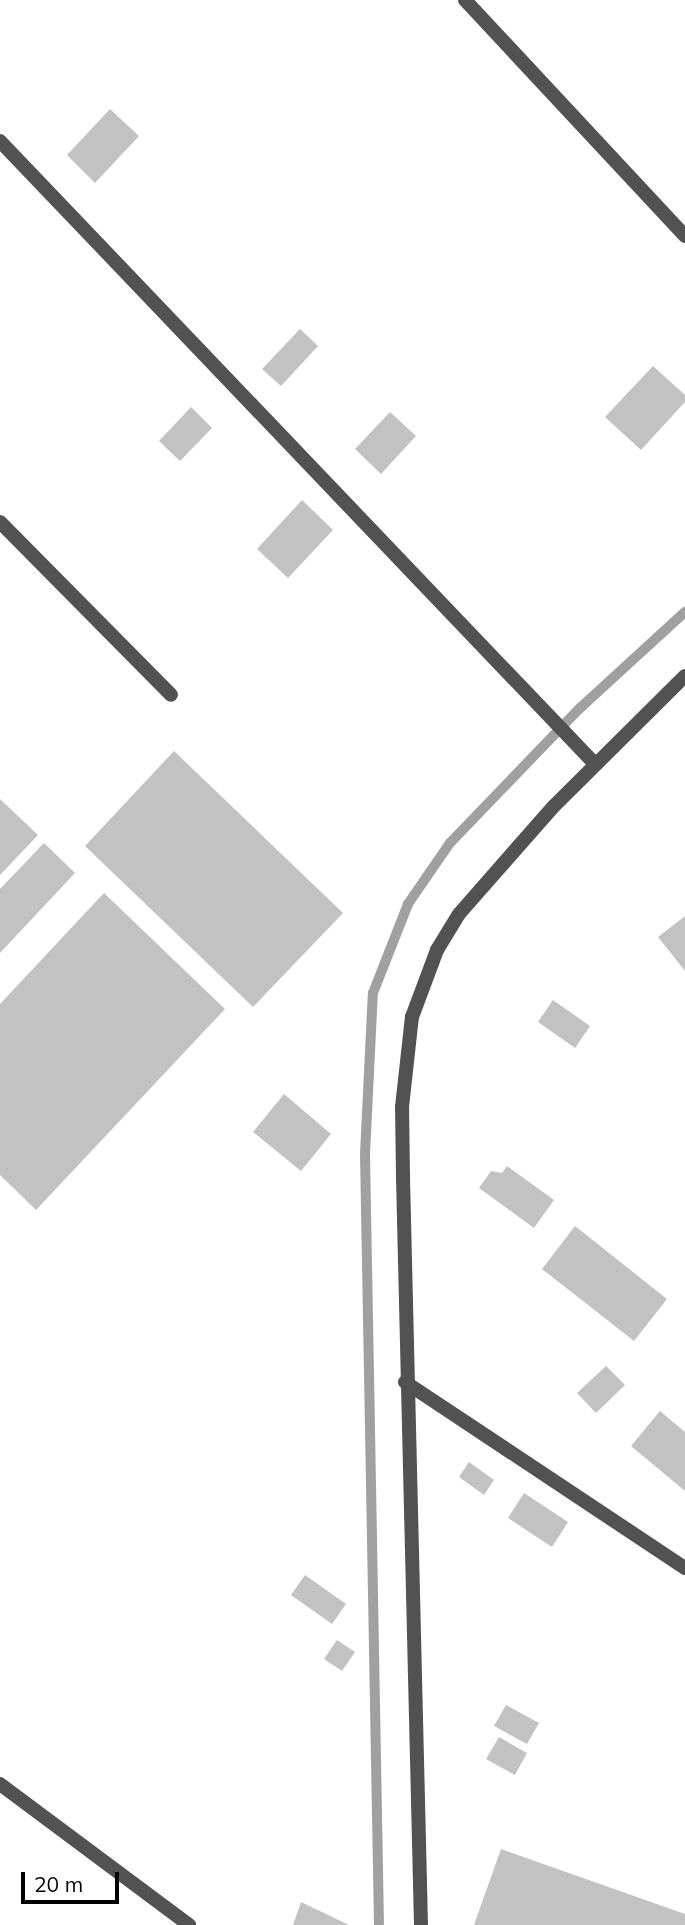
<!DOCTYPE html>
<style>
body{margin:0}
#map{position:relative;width:685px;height:1925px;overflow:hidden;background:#fff;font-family:Mulish,sans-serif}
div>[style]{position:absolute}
.stream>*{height:10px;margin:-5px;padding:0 5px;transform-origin:5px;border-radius:5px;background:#a0a0a0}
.building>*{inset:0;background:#c2c2c2}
.service>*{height:14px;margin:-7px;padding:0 7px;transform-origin:7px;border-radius:7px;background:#525252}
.minor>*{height:14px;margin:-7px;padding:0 7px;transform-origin:7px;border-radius:7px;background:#525252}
span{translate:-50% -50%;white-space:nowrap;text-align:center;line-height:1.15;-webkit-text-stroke:6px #fff;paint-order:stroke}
.scale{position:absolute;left:21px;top:1872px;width:98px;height:32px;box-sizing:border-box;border:4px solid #000;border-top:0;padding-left:9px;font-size:21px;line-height:24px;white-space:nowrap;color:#000;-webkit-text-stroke:5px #fff;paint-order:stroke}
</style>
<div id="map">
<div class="stream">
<i style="left:379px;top:1925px;width:771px;rotate:-91.04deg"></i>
<i style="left:365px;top:1154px;width:161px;rotate:-87.2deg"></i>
<i style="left:373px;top:993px;width:96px;rotate:-68.5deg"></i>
<i style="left:408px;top:904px;width:74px;rotate:-55.5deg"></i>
<i style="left:450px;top:843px;width:186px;rotate:-46.1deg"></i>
<i style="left:579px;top:709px;width:144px;rotate:-42.5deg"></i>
</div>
<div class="building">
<i style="clip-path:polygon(110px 109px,139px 136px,95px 183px,67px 155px)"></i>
<i style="clip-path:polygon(300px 329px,318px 346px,281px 386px,262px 369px)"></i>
<i style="clip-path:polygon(653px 366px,685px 395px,685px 402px,641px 450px,605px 417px)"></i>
<i style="clip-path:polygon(191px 407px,212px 428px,180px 461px,159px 441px)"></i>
<i style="clip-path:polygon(390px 412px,416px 436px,381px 474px,355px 449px)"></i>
<i style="clip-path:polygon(302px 500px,333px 530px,288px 578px,257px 549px)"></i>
<i style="clip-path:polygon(174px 751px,343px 913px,253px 1007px,85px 846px)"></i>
<i style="clip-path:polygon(0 799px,38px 835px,0 875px)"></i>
<i style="clip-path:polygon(44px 843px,75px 873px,0 953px,0 889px)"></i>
<i style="clip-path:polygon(104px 893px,225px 1009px,36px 1210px,0 1175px,0 1004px)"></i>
<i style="clip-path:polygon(685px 916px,685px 971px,658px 937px)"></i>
<i style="clip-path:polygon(553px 1000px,590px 1026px,575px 1048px,538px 1022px)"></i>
<i style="clip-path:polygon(284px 1094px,331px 1134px,301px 1171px,253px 1132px)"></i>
<i style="clip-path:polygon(507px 1166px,554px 1200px,534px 1228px,479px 1188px,491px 1171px,502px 1173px)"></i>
<i style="clip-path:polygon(575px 1226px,667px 1299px,634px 1341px,542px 1269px)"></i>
<i style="clip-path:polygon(606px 1366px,625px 1385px,596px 1413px,577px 1393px)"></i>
<i style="clip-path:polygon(660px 1411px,685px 1432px,685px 1491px,631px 1446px)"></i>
<i style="clip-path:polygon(469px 1462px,494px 1480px,484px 1495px,459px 1477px)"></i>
<i style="clip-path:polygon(524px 1493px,568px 1522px,552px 1547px,508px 1518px)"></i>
<i style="clip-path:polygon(305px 1575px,346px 1604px,332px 1624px,291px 1595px)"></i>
<i style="clip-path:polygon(337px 1640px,355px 1652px,342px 1671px,324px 1659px)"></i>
<i style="clip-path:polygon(506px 1705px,539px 1723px,527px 1744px,494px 1726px)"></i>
<i style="clip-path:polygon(499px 1737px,527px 1753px,515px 1775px,486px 1759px)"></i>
<i style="clip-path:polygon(501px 1849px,685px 1914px,685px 1925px,474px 1925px)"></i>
<i style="clip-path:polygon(301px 1902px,349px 1925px,293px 1925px)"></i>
</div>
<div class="service">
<i style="left:0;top:522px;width:243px;rotate:45.3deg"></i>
<i style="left:0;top:1784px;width:236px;rotate:36.7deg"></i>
</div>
<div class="minor">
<i style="left:465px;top:0;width:323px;rotate:47deg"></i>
<i style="left:0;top:141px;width:861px;rotate:46.32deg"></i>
<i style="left:405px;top:1382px;width:336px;rotate:33.6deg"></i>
<i style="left:421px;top:1925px;width:749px;rotate:-91.38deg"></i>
<i style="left:403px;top:1176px;width:69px;rotate:-90.8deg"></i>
<i style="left:402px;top:1107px;width:91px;rotate:-83.7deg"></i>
<i style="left:412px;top:1017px;width:72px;rotate:-69.5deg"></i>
<i style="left:437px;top:950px;width:42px;rotate:-58.6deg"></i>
<i style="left:459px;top:914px;width:142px;rotate:-48.7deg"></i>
<i style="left:553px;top:807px;width:186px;rotate:-44.8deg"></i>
</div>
<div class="scale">20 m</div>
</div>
